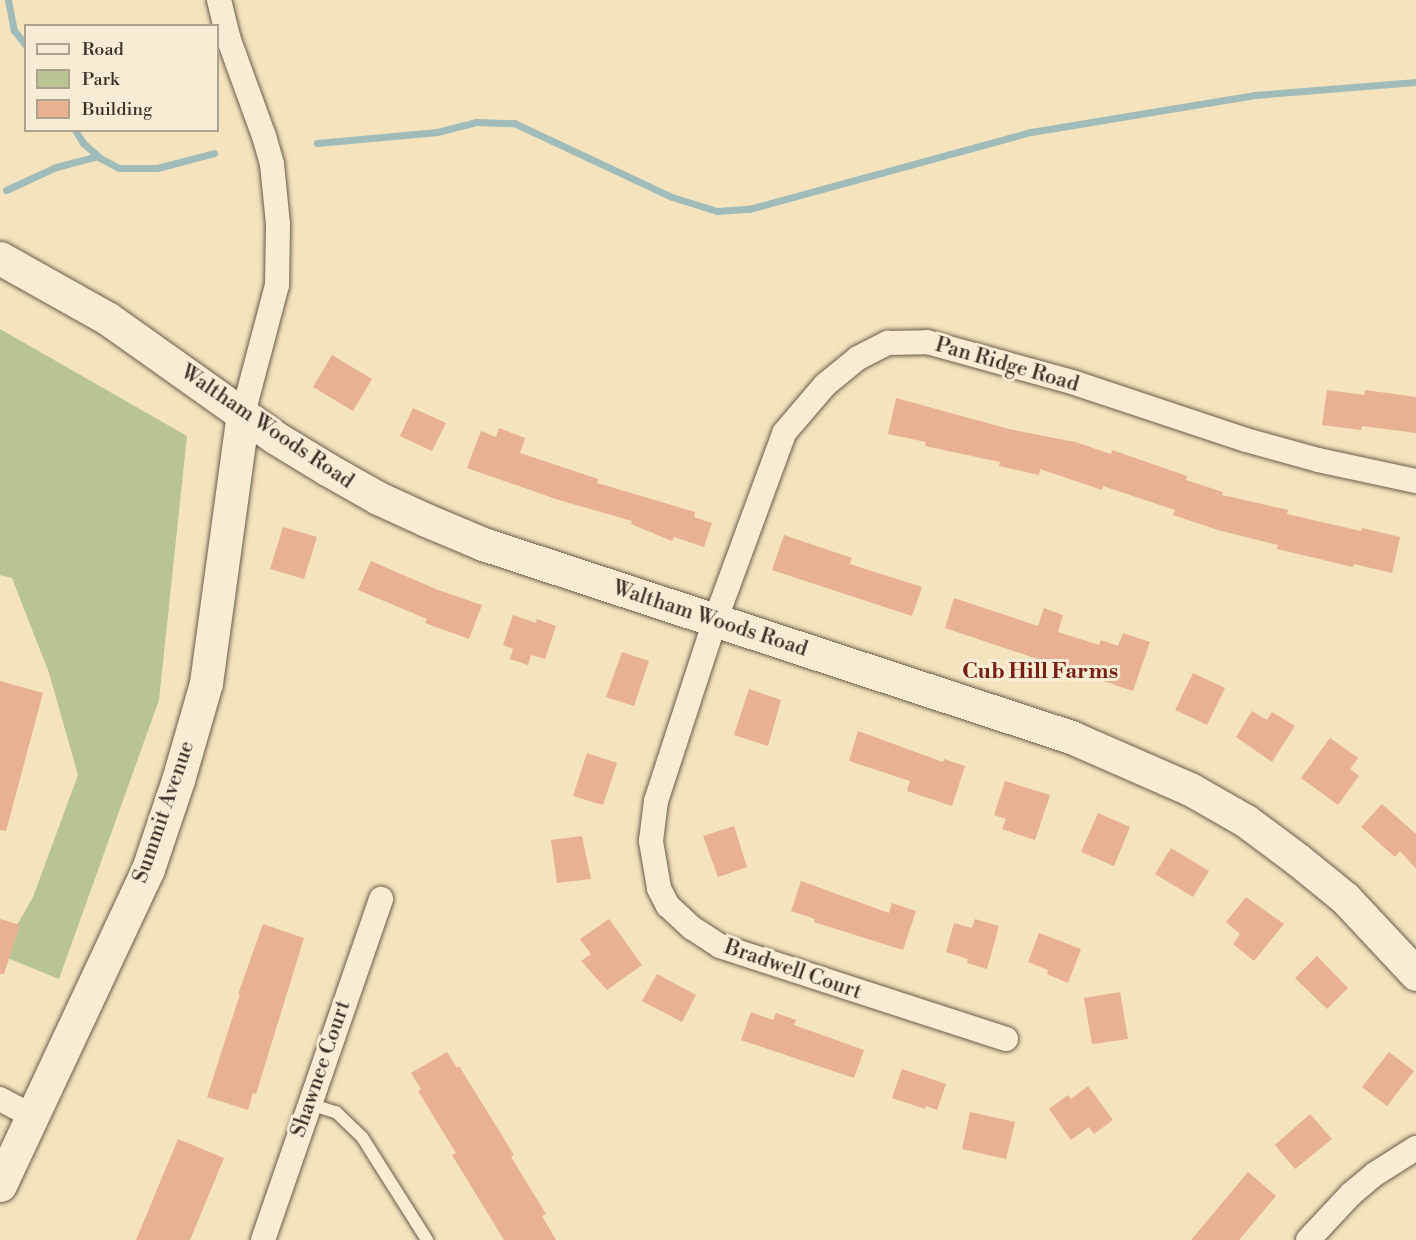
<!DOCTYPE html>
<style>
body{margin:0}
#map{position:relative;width:1416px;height:1240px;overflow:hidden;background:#f4e3bd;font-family:"Libre Bodoni",serif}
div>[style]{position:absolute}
.green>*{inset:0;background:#b9c493}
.stream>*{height:7px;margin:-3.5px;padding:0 3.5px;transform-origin:3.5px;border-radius:3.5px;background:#9fbcba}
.building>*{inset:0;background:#e7b192}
.roads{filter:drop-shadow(0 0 2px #6b5c4d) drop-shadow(0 0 2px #6b5c4d)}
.lane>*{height:12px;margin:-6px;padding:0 6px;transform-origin:6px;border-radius:6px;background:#f8edd4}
.street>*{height:24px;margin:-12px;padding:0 12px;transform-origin:12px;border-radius:12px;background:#f8edd4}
.secondary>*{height:33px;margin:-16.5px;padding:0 16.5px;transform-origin:16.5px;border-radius:16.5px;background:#f8edd4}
span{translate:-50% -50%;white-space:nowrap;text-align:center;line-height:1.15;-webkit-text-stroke:6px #f8edd4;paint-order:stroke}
.street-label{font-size:21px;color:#3d2f28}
.neighbourhood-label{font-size:22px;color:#7a1f14;font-weight:700}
.legend{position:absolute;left:24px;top:24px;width:195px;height:108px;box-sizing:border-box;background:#f8edd4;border:2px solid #ada18f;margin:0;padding:8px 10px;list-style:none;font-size:18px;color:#3d2f28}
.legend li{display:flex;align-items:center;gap:12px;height:30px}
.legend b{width:30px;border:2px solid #ada18f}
</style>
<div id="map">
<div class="green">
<i style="clip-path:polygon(0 329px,187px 436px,159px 700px,59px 979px,0 955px,33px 897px,78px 775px,49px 673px,12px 578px,0 575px)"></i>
</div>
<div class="stream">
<i style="left:8px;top:0;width:31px;rotate:79deg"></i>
<i style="left:14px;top:30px;width:20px;rotate:53deg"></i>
<i style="left:75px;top:130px;width:15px;rotate:58deg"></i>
<i style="left:83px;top:143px;width:23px;rotate:41deg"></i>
<i style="left:100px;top:158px;width:21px;rotate:28deg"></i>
<i style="left:119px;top:168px;width:38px"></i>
<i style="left:157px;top:168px;width:59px;rotate:-14.7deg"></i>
<i style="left:317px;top:143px;width:121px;rotate:-5.2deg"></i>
<i style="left:437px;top:132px;width:40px;rotate:-14.4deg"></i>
<i style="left:476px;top:122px;width:38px;rotate:2deg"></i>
<i style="left:514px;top:123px;width:174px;rotate:25.1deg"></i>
<i style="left:672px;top:197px;width:47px;rotate:17.3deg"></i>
<i style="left:717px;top:211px;width:32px;rotate:-4deg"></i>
<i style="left:749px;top:209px;width:292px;rotate:-15.3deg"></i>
<i style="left:1031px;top:132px;width:227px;rotate:-9.4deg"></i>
<i style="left:1255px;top:95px;width:162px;rotate:-4.6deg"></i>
<i style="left:6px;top:190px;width:55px;rotate:-24.7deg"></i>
<i style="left:56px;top:167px;width:43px;rotate:-14.7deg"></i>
</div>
<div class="building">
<i style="clip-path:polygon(332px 355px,372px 379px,353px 411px,313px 387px)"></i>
<i style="clip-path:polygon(1327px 390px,1364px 395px,1365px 390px,1416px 397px,1416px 433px,1362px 426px,1361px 430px,1322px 425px)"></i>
<i style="clip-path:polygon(896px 398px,1009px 429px,1075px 442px,1111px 454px,1112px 450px,1187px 476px,1186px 480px,1223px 492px,1222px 495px,1288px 510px,1287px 514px,1361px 531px,1362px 528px,1400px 537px,1392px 573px,1354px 564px,1353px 567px,1277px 549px,1278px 545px,1218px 530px,1173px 515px,1175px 510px,1103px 486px,1102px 490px,1040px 469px,1039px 475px,999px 466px,1000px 462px,925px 446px,926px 442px,888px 434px)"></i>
<i style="clip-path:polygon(413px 408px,446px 423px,432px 451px,400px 436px)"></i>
<i style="clip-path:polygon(499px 428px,525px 438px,520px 453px,598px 479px,597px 483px,695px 512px,694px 517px,712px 523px,704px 547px,674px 537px,672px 541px,631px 524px,632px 521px,559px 500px,467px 468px,481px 431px,496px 437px)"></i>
<i style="clip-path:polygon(283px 527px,317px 537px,304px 579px,270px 569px)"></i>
<i style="clip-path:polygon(784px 535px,852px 558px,850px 564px,922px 587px,912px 616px,772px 570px)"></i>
<i style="clip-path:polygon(371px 561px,438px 590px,482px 605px,469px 639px,425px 623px,427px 619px,358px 590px)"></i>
<i style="clip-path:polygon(954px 598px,1038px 626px,1044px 608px,1063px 615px,1058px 632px,1099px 645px,1101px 640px,1118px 646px,1123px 633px,1150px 642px,1133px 691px,945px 628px)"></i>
<i style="clip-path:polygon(513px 615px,536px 623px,537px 619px,556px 626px,545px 659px,531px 655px,528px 665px,510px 659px,513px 649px,503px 645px)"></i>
<i style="clip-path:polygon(622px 652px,649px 661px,634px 706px,606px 697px)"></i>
<i style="clip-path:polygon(1193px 673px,1225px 688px,1207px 725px,1175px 710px)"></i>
<i style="clip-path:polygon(0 681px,43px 693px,6px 831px,0 830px)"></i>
<i style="clip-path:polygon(749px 689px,781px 700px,768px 746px,734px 735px)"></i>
<i style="clip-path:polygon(1252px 711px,1267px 720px,1272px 712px,1295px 726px,1272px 762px,1236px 737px)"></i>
<i style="clip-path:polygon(858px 731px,943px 762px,944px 759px,965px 766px,952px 806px,907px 791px,910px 781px,849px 761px)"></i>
<i style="clip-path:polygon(1330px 738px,1358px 758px,1350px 769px,1359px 776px,1338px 805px,1301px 778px)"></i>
<i style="clip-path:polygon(587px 753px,617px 763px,603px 805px,573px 796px)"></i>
<i style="clip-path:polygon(1005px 781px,1050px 795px,1035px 840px,1002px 829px,1006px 819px,994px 815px)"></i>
<i style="clip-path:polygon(1382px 804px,1416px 834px,1416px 869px,1400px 851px,1395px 857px,1361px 827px)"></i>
<i style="clip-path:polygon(1098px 813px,1130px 827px,1114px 866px,1081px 852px)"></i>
<i style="clip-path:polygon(734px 826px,747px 867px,718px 877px,703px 836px)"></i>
<i style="clip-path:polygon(582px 836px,591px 879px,557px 883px,551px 840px)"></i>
<i style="clip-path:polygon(1171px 848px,1209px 871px,1193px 897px,1155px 874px)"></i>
<i style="clip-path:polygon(801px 881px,889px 913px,892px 903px,916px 911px,903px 950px,814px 922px,815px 919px,791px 911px)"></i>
<i style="clip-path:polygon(1246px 897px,1284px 924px,1254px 961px,1233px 944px,1240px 934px,1226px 922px)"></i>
<i style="clip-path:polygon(0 919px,20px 925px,4px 974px,0 974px)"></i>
<i style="clip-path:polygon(609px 919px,642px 965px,607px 990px,581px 961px,591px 954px,580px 939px)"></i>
<i style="clip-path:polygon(975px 919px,999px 926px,987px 969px,967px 963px,968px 959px,946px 952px,954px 923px,972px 928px)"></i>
<i style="clip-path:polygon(263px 924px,304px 938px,256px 1094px,253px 1093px,248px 1110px,207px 1097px,240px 994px,238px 994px)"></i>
<i style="clip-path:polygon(1039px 933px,1081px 949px,1068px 983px,1047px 974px,1048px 970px,1028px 962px)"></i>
<i style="clip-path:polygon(1317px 956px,1348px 988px,1327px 1009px,1295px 978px)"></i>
<i style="clip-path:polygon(657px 974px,696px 995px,682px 1022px,642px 1001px)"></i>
<i style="clip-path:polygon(1120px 992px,1128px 1039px,1092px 1044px,1084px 998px)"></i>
<i style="clip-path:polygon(751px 1012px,773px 1020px,776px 1013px,796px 1020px,794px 1025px,864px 1050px,854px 1078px,741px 1040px)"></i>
<i style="clip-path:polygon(447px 1052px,457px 1068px,459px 1066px,514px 1155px,511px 1157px,546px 1214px,542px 1216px,556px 1240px,504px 1240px,452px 1155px,456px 1153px,418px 1091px,421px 1089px,411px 1073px)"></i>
<i style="clip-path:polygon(1389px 1052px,1414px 1071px,1387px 1106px,1362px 1087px)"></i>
<i style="clip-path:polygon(902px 1069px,946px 1084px,937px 1110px,926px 1106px,925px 1109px,892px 1098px)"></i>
<i style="clip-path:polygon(1088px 1086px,1113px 1120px,1094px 1134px,1089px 1127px,1071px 1140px,1049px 1109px,1068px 1095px,1071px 1099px)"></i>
<i style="clip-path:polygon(970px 1112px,1015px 1122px,1006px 1159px,962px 1149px)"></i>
<i style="clip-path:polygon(1310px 1114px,1332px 1139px,1295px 1169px,1275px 1145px)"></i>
<i style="clip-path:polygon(178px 1139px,224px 1158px,190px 1240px,136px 1240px)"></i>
<i style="clip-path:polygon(1248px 1172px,1276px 1196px,1239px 1240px,1191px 1240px)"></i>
</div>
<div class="roads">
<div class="lane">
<i style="left:309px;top:1104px;width:28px;rotate:17deg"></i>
<i style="left:336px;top:1112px;width:36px;rotate:44deg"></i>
<i style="left:362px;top:1137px;width:122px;rotate:57.7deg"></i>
</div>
<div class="street">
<i style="left:219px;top:0;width:41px;rotate:76deg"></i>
<i style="left:229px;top:40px;width:102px;rotate:70deg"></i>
<i style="left:264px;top:136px;width:29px;rotate:74deg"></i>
<i style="left:272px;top:164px;width:60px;rotate:84.3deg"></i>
<i style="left:278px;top:224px;width:61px;rotate:90.9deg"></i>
<i style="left:277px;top:285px;width:133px;rotate:104.8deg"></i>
<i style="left:1006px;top:1039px;width:301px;rotate:-162deg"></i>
<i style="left:720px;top:946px;width:33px;rotate:-147deg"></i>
<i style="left:692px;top:928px;width:33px;rotate:-137deg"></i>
<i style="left:668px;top:906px;width:20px;rotate:-117deg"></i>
<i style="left:659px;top:888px;width:48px;rotate:-99.7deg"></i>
<i style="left:651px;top:841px;width:40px;rotate:-82.9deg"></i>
<i style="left:656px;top:801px;width:189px;rotate:-71.9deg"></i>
<i style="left:715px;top:621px;width:200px;rotate:-69.8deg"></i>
<i style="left:784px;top:433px;width:63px;rotate:-49.5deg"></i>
<i style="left:825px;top:385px;width:43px;rotate:-39.3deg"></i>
<i style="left:858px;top:358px;width:34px;rotate:-27deg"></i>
<i style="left:888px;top:343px;width:39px;rotate:-1deg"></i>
<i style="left:927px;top:342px;width:150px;rotate:15.4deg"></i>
<i style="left:1072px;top:382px;width:183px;rotate:18.4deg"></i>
<i style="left:1246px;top:440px;width:75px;rotate:15.5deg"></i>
<i style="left:1318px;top:460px;width:100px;rotate:12.1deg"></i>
<i style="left:0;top:1099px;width:36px;rotate:28deg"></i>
<i style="left:263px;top:1240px;width:361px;rotate:-70.9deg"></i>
<i style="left:1308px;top:1240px;width:63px;rotate:-46.9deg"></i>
<i style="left:1351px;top:1194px;width:31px;rotate:-40deg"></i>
<i style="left:1375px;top:1174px;width:49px;rotate:-32.4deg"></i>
</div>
<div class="secondary">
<i style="left:0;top:258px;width:123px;rotate:29.3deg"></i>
<i style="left:107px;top:318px;width:207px;rotate:35.4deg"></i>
<i style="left:276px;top:438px;width:60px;rotate:31.3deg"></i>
<i style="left:327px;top:469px;width:59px;rotate:29.6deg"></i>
<i style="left:378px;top:498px;width:53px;rotate:24.6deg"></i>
<i style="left:426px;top:520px;width:62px;rotate:22.8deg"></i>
<i style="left:483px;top:544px;width:619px;rotate:18.17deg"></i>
<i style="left:1071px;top:737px;width:130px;rotate:23.6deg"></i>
<i style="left:1190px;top:789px;width:64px;rotate:29.7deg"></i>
<i style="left:1246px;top:821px;width:64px;rotate:36.7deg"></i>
<i style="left:1297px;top:859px;width:62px;rotate:39.1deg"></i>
<i style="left:1345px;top:898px;width:104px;rotate:46.9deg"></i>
<i style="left:0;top:1185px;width:349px;rotate:-64.9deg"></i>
<i style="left:148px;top:869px;width:94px;rotate:-71.4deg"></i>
<i style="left:178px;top:780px;width:101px;rotate:-73.9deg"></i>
<i style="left:206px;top:683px;width:272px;rotate:-82.2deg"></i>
</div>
</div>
<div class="street-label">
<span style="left:1007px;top:365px;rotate:16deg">Pan Ridge Road</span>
<span style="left:267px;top:427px;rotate:34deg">Waltham Woods Road</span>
<span style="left:710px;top:619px;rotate:18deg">Waltham Woods Road</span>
<span style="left:164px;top:812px;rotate:-71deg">Summit Avenue</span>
<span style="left:793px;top:970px;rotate:19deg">Bradwell Court</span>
<span style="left:321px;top:1069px;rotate:-71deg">Shawnee Court</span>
</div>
<div class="neighbourhood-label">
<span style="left:1040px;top:672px">Cub Hill Farms</span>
</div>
<ul class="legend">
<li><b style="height:8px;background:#f8edd4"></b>Road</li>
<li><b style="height:16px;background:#b9c493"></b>Park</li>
<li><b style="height:16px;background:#e7b192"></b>Building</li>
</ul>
</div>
